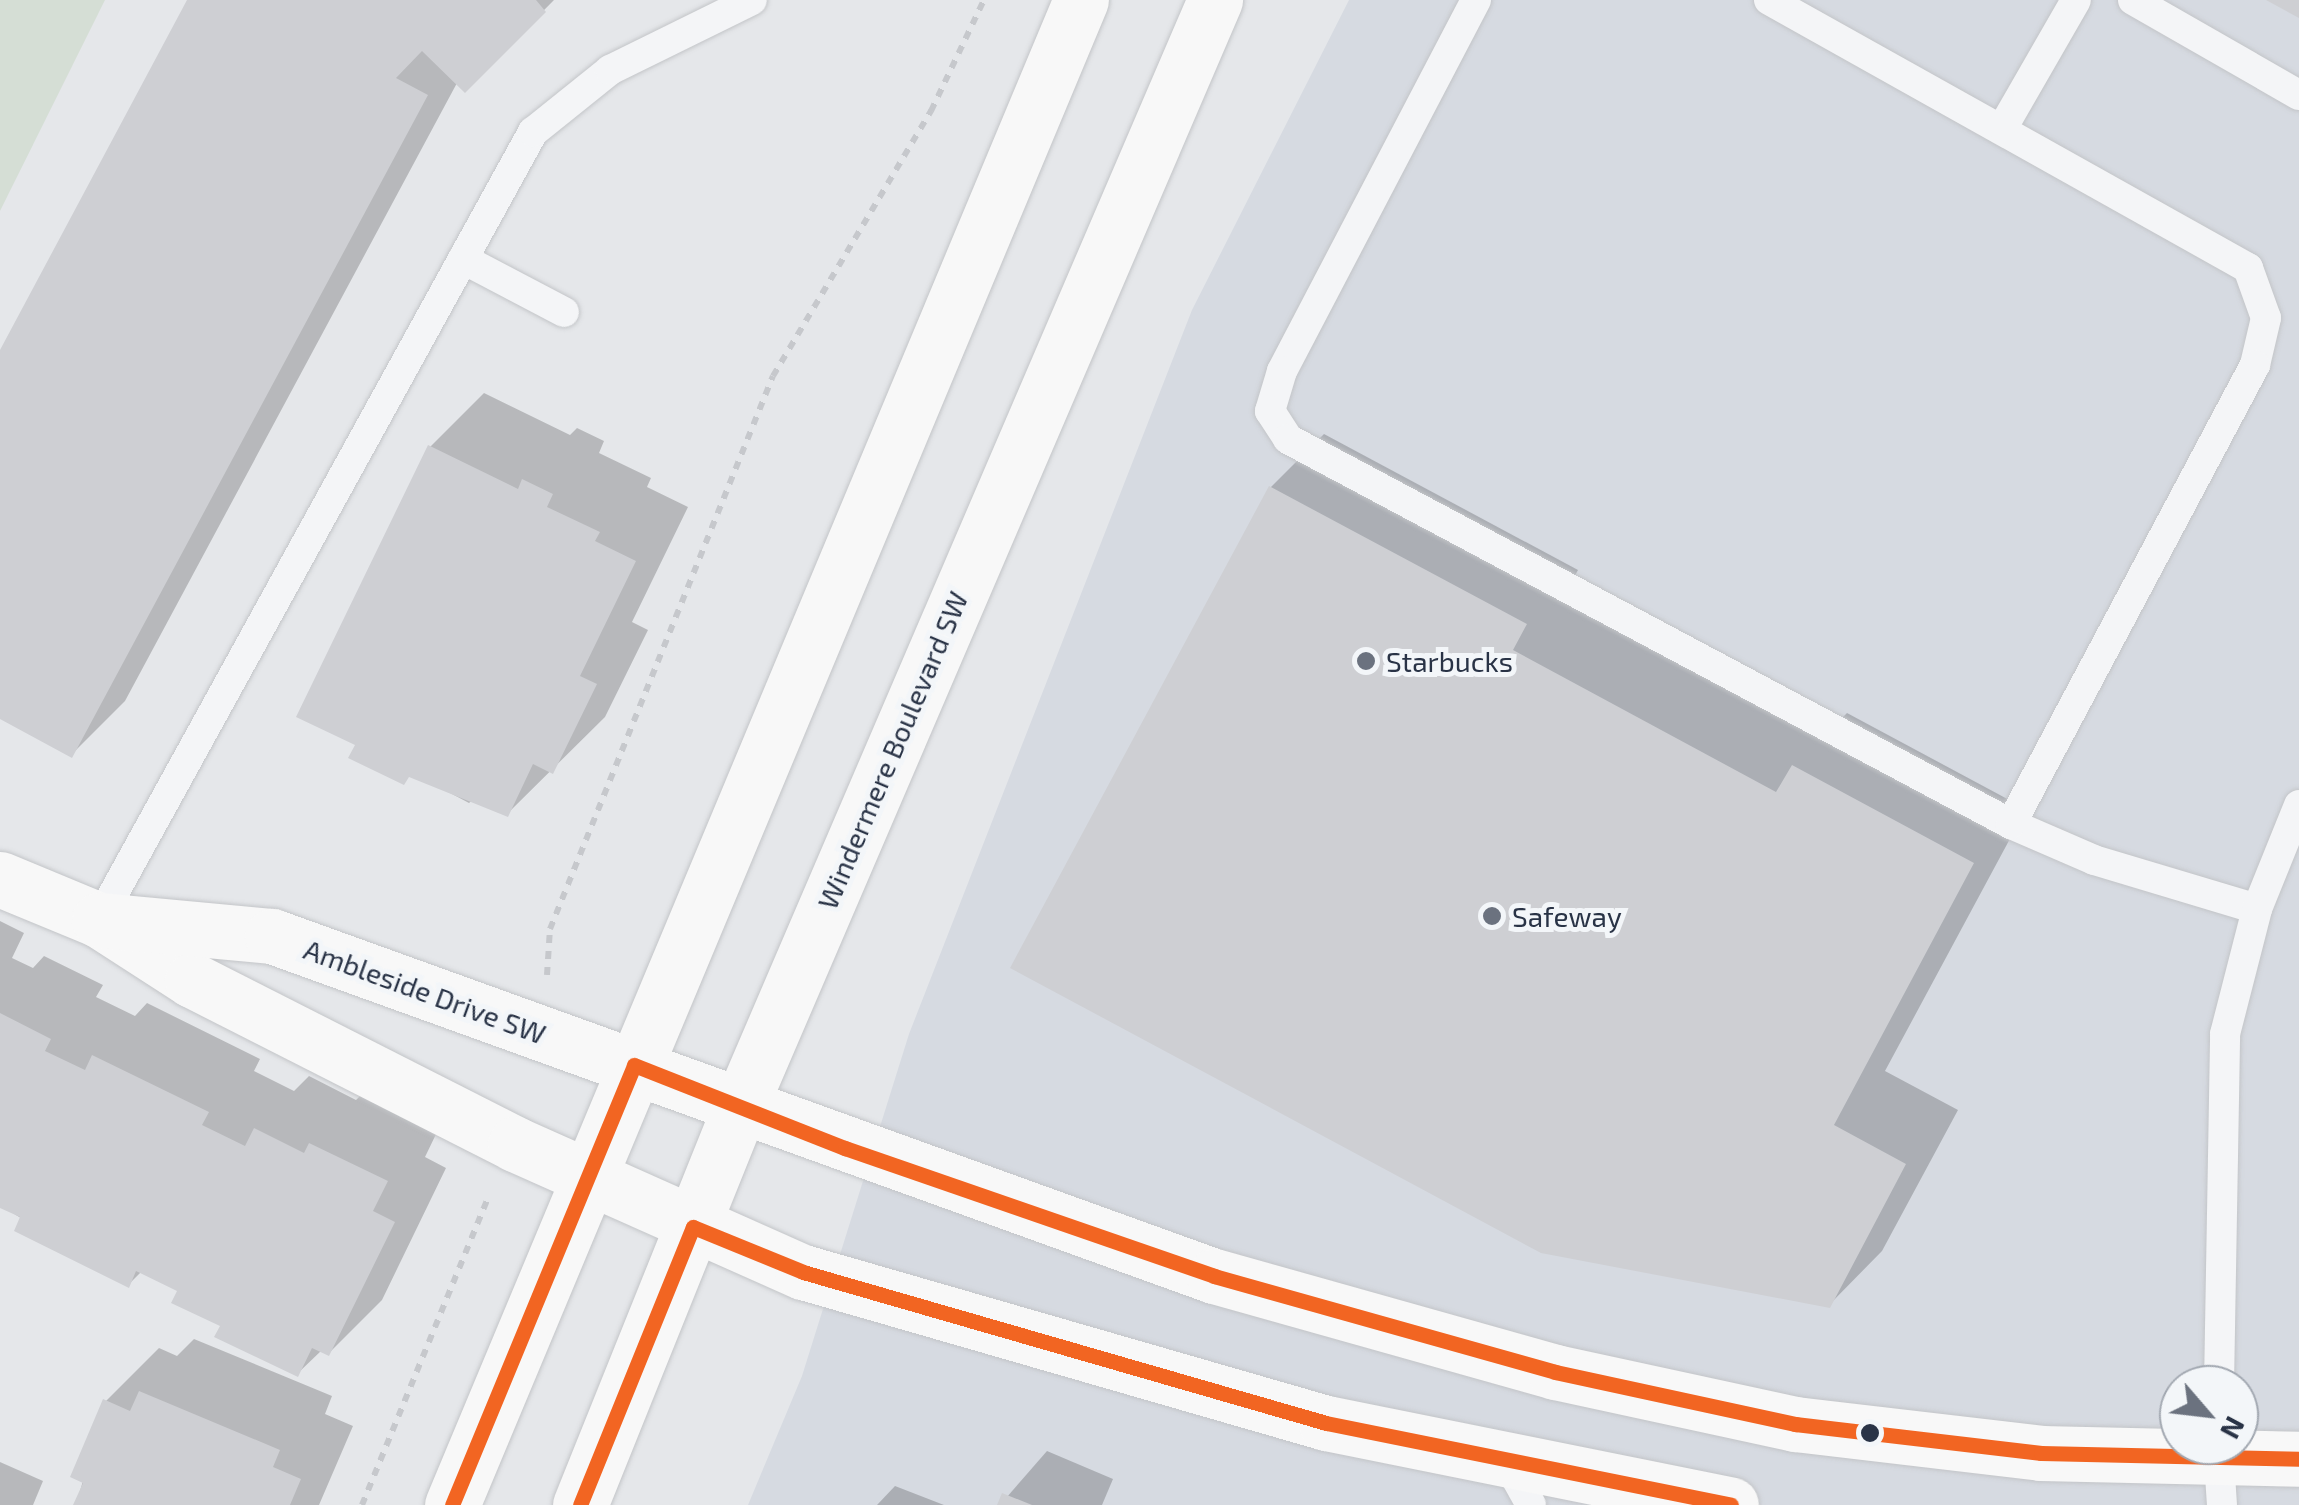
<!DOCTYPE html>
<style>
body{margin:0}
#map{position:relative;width:2299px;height:1505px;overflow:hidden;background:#e5e7ea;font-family:"Exo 2",sans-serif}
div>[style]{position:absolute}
.built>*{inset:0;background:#d6dae1}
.green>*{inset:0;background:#d5ded5}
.shadow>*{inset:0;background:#0003}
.building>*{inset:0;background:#cecfd3}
.path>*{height:6px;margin-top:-3px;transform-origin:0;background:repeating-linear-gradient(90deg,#c6c8cc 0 8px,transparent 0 16px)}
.roads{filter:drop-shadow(0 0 2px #c3c5c8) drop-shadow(0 0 2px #c3c5c8)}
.lane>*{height:30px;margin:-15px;padding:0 15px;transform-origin:15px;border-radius:15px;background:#f4f5f7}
.secondary>*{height:55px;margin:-27.5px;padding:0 27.5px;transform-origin:27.5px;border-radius:27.5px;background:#f8f8f8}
.bus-1>*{height:15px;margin:-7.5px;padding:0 7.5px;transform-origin:7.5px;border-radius:7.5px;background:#f26522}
.dots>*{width:28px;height:28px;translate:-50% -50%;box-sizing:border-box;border:5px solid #f3f6f9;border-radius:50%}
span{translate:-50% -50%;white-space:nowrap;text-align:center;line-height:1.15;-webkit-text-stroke:10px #f3f6f9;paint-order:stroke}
.poi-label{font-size:28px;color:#293346}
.left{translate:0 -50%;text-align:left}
.street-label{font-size:28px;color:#293346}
.north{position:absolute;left:2159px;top:1365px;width:100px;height:100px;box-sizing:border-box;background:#f3f6f9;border:2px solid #a2a8b1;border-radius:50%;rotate:118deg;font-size:28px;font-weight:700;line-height:40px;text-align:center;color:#293346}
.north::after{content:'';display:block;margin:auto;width:35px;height:45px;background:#6b727f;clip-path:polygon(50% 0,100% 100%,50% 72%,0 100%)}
</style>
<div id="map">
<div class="built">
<i style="clip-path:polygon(evenodd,1349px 0,2299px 0,2299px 1505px,748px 1505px,802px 1376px,909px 1034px,1192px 310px,1349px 0,2179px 1385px,2239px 1385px,2239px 1445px,2179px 1445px,2179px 1385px)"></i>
</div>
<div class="green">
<i style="clip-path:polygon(0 0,105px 0,0 211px)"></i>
</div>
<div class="shadow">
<i style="clip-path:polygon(189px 0,554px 0,465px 90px,457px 83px,125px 701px,72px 754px,0 716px,0 355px)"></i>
<i style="clip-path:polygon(484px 393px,570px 435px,577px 428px,604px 441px,599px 453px,651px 478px,647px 487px,688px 507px,632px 622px,648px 630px,605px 717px,507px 814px,475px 798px,469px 803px,358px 744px,430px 447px)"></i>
<i style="clip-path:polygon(1324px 434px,1578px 570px,1564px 596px,1824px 736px,1847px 713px,2026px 809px,1885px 1071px,1958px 1110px,1882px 1251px,1829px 1305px,1013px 967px,1271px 487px)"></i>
<i style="clip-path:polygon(0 921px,24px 933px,12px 958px,33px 968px,44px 956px,103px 985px,96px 997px,135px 1016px,147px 1003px,260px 1059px,254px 1071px,294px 1091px,309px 1076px,356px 1100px,365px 1091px,439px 1128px,425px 1157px,446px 1168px,382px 1300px,329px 1353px,322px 1350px,297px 1374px,180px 1289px,142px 1271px,128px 1285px,0 1205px)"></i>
<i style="clip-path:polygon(194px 1339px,332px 1396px,325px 1414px,353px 1426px,319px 1505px,76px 1505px,106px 1401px,159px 1348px,177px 1356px)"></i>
<i style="clip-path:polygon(1047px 1451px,1113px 1479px,1102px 1505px,1000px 1505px)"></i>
<i style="clip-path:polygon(0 1462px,43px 1481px,33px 1505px,0 1505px)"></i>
<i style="clip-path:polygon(895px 1486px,944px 1505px,877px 1505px)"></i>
</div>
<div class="building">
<i style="clip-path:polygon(187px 0,536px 0,546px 12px,465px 93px,422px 51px,396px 78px,428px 95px,72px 758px,0 719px,0 350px)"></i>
<i style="clip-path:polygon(2266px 0,2299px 0,2299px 18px)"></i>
<i style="clip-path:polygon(428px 445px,518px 489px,522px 479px,553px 494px,547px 507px,600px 532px,595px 541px,636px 561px,580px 676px,597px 684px,553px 774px,533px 764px,508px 817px,409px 777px,404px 785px,348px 758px,355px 745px,296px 717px)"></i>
<i style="clip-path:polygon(1269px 486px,1527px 624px,1513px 650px,1776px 792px,1792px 765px,1974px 863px,1834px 1125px,1906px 1164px,1830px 1308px,1541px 1253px,1010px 968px)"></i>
<i style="clip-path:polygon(0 1013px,51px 1039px,45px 1051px,85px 1070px,92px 1055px,209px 1112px,202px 1125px,245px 1146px,254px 1128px,304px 1153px,309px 1143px,388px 1181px,373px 1211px,395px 1222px,329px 1356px,312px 1348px,298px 1377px,214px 1337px,220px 1326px,171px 1303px,177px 1291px,136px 1271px,129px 1288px,14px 1231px,20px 1217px,0 1208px)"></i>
<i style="clip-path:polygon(139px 1391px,280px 1450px,273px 1467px,301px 1479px,290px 1505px,73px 1505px,83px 1483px,70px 1477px,103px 1399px,130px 1411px)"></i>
<i style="clip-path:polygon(1002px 1493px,1032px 1505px,997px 1505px)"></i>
</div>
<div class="path">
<i style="left:547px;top:975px;width:46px;rotate:-86.3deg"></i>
<i style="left:550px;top:929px;width:596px;rotate:-68.04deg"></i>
<i style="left:773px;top:376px;width:309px;rotate:-59.2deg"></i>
<i style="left:931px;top:111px;width:123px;rotate:-64.5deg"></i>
<i style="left:362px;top:1505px;width:332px;rotate:-67.7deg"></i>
</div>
<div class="roads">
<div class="lane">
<i style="left:1476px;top:0;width:419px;rotate:117.6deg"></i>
<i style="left:1282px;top:371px;width:42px;rotate:106.7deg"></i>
<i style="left:1270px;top:411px;width:33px;rotate:57deg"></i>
<i style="left:1288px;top:439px;width:819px;rotate:28.04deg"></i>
<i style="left:2011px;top:824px;width:90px;rotate:23.4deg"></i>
<i style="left:2094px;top:860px;width:170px;rotate:16.7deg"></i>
<i style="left:1769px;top:0;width:549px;rotate:29.23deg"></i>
<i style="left:2248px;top:268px;width:53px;rotate:70.2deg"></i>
<i style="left:2266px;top:318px;width:48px;rotate:103.2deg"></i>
<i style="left:2255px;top:365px;width:520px;rotate:117.99deg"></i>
<i style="left:2133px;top:0;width:191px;rotate:29.8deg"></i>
<i style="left:2003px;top:127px;width:146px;rotate:-60.1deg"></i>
<i style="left:463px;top:259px;width:114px;rotate:27.7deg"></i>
<i style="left:99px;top:920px;width:900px;rotate:-61.16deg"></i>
<i style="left:533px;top:132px;width:99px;rotate:-38.8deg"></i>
<i style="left:610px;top:70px;width:158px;rotate:-26.2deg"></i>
<i style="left:2219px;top:1385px;width:351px;rotate:-89deg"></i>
<i style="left:2225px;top:1034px;width:129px;rotate:-75.6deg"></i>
<i style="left:2257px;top:909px;width:112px;rotate:-68deg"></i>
<i style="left:2218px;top:1445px;width:60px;rotate:86.2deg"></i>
<i style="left:1506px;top:1460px;width:51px;rotate:60.9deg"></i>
</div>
<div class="secondary">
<i style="left:0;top:879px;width:107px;rotate:22.5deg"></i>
<i style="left:99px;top:920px;width:111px;rotate:32.8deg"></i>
<i style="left:192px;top:980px;width:362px;rotate:26.9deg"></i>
<i style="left:515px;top:1144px;width:315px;rotate:24deg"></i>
<i style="left:803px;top:1272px;width:544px;rotate:16.1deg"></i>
<i style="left:1326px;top:1423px;width:413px;rotate:11.4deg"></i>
<i style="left:99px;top:920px;width:174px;rotate:5.3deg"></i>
<i style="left:272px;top:936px;width:1001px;rotate:19.85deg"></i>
<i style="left:1214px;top:1276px;width:354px;rotate:15.7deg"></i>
<i style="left:1555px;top:1372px;width:246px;rotate:12.2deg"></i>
<i style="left:1795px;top:1424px;width:248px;rotate:6.7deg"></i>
<i style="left:2041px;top:1453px;width:258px;rotate:1.3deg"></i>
<i style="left:452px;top:1505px;width:1631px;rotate:-67.32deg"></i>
<i style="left:580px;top:1505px;width:427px;rotate:-68.1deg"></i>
<i style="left:739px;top:1109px;width:1207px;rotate:-66.77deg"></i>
</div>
</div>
<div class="bus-1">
<i style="left:452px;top:1505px;width:476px;rotate:-67.5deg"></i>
<i style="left:634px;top:1065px;width:227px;rotate:21.5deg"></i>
<i style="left:845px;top:1148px;width:391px;rotate:19.1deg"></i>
<i style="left:1214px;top:1276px;width:354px;rotate:15.7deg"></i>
<i style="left:1555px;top:1372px;width:246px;rotate:12.2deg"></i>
<i style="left:1795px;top:1424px;width:248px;rotate:6.7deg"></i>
<i style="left:2041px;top:1453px;width:258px;rotate:1.3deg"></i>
<i style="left:580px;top:1505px;width:300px;rotate:-67.9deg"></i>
<i style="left:693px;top:1227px;width:119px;rotate:22.2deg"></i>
<i style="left:803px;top:1272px;width:544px;rotate:16.1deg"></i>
<i style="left:1326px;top:1423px;width:413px;rotate:11.4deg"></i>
</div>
<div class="dots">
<i style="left:1366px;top:661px;background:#6b727f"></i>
<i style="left:1492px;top:916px;background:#6b727f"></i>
<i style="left:1870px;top:1433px;background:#293346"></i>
</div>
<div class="poi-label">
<span class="left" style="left:1386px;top:661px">Starbucks</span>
<span class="left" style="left:1512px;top:916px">Safeway</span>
</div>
<div class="street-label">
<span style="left:892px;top:750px;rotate:-67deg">Windermere Boulevard SW</span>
<span style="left:425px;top:991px;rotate:20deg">Ambleside Drive SW</span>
</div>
<div class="north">N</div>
</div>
